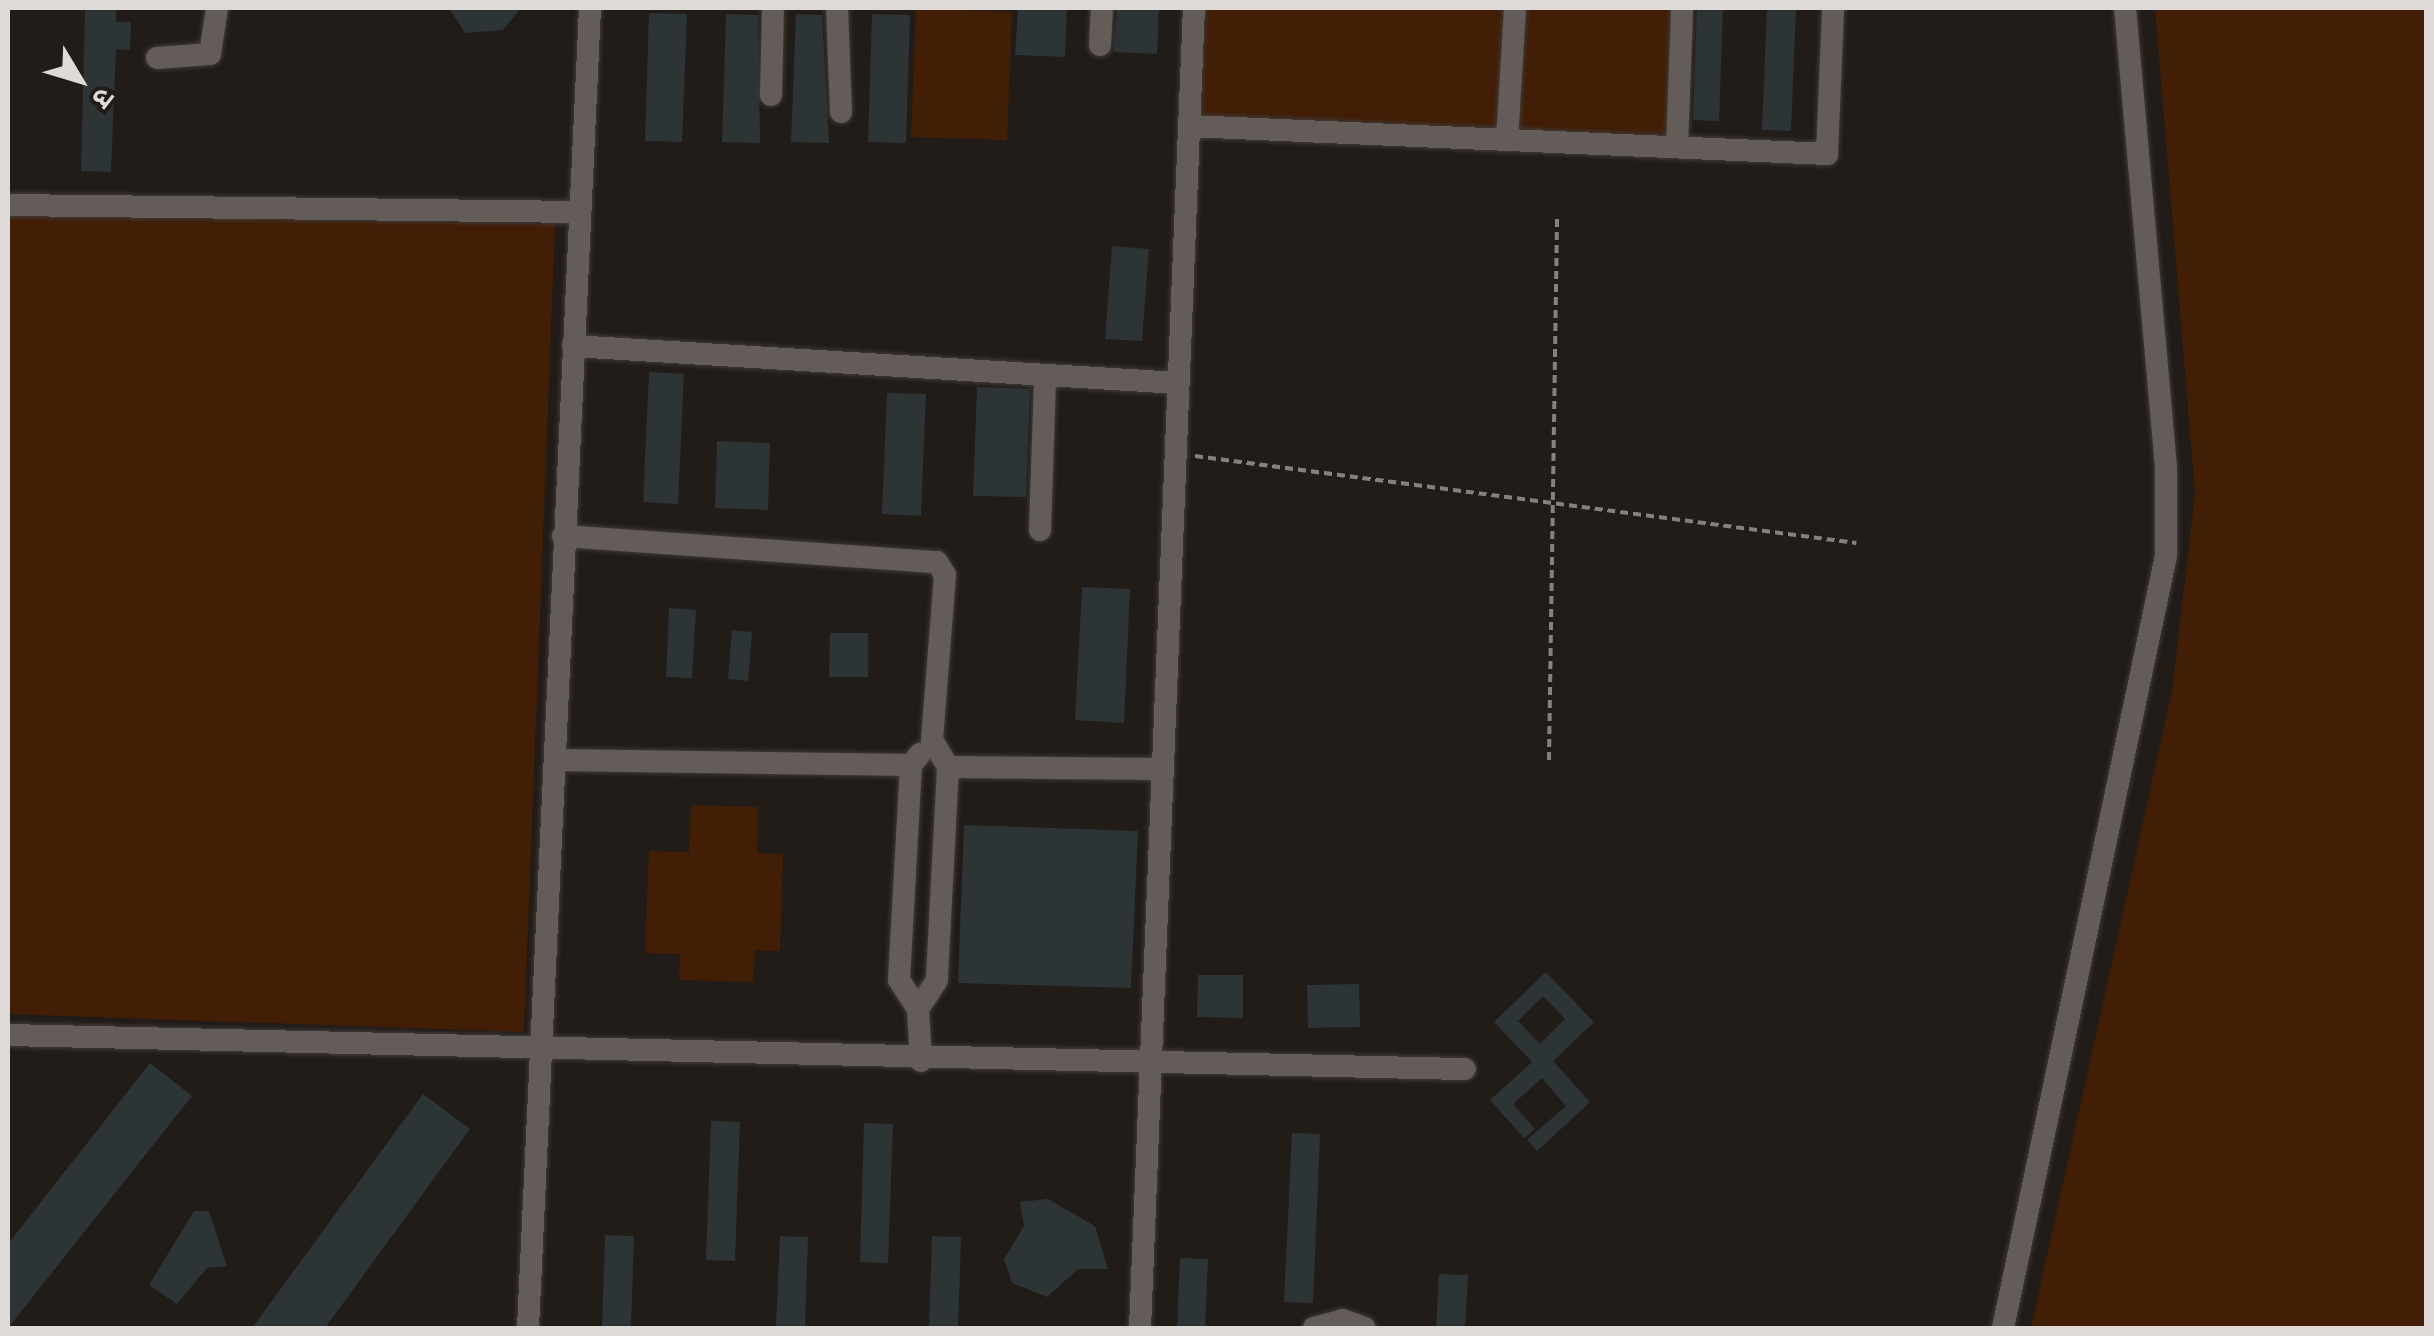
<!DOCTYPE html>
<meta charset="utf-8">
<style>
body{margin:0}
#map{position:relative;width:2434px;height:1336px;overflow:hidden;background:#221c19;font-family:Cabin,"Noto Sans Devanagari",sans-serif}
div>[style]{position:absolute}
.green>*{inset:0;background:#421e06}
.building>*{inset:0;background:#2d3435}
.path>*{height:4px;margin-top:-2px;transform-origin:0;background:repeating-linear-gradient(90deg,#86817e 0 8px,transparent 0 13px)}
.roads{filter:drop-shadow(0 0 2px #3e3a38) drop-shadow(0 0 2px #3e3a38)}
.minor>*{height:22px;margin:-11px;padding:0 11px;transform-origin:11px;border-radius:11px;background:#635c59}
span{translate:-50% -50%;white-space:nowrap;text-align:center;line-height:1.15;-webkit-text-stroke:9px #221c19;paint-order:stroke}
.frame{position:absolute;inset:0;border:10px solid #dedad8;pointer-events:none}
.north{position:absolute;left:30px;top:30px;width:100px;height:100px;-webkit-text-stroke:8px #221c19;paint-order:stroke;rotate:128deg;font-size:28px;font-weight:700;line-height:40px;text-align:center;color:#dedad8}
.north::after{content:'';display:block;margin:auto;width:35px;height:45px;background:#dedad8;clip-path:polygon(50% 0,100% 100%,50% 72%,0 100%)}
</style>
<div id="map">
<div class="green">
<i style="clip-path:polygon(916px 8px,1012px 12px,1007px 140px,911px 137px)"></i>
<i style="clip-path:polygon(1199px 8px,1510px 8px,1502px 135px,1195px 120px)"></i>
<i style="clip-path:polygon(1519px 8px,1677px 8px,1673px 140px,1511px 134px)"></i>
<i style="clip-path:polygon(2155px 8px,2426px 8px,2426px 1328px,2031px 1328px,2172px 691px,2195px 494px)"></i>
<i style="clip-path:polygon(8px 215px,555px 224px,524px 1032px,8px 1014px)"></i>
<i style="clip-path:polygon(691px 805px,758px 807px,757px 853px,783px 854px,780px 951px,755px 950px,753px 982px,679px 980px,680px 954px,645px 953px,649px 851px,689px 852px)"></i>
</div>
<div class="building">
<i style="clip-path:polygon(85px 8px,116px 8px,116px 22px,131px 22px,130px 50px,116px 49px,111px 172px,81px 171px)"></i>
<i style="clip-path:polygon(449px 8px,521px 8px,503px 30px,465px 33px)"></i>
<i style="clip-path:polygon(1018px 8px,1067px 8px,1065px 57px,1015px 55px)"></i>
<i style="clip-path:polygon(1117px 8px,1159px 8px,1157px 54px,1113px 52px)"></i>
<i style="clip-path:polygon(1697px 8px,1723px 8px,1719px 121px,1693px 120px)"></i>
<i style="clip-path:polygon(1767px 8px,1796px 8px,1791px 131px,1762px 130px)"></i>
<i style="clip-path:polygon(649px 13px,687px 14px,682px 142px,645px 141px)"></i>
<i style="clip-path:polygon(726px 14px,758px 15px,760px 143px,722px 142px)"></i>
<i style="clip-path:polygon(796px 14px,822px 15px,829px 143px,791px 142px)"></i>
<i style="clip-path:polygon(872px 14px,910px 15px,906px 143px,868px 142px)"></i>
<i style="clip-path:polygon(1112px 246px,1149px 249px,1142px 341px,1105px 339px)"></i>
<i style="clip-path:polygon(649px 372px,684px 374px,678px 504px,643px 502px)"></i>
<i style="clip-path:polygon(977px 387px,1030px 389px,1026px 497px,973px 496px)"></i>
<i style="clip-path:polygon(887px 393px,926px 394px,921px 516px,882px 514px)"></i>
<i style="clip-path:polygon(717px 441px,770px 443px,768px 510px,715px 508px)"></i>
<i style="clip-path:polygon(1082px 587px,1130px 589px,1124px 723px,1075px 720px)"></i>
<i style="clip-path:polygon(669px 608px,696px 610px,692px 678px,666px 677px)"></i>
<i style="clip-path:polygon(732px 630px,752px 632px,748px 681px,728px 679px)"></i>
<i style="clip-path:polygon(830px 633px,868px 633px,868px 677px,829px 677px)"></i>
<i style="clip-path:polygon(964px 825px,1138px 831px,1131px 988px,958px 983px)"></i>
<i style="clip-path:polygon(evenodd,1546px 972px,1594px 1022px,1553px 1061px,1590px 1102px,1537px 1151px,1527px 1140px,1566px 1106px,1542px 1078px,1513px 1104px,1535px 1129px,1524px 1138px,1490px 1100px,1532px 1062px,1494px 1022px,1546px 972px,1543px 996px,1565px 1019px,1540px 1044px,1518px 1021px,1543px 996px)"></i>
<i style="clip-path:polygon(1198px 975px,1243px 975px,1243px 1018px,1197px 1017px)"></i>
<i style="clip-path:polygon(1359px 984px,1360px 1027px,1308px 1028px,1307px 985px)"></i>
<i style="clip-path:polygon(150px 1063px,192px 1096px,8px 1328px,8px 1244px)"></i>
<i style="clip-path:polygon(423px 1094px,470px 1129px,325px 1328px,252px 1328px)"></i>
<i style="clip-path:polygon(711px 1121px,740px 1122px,735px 1261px,706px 1260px)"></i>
<i style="clip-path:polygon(864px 1123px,893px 1124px,888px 1263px,860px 1262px)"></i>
<i style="clip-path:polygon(1292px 1133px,1320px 1134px,1313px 1303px,1284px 1302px)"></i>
<i style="clip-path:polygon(1048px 1199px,1095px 1226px,1108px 1269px,1078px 1269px,1047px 1297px,1012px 1283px,1004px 1259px,1024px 1226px,1020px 1202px)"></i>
<i style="clip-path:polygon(194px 1211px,209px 1211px,227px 1266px,207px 1268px,177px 1304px,149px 1285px)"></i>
<i style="clip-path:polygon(605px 1235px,634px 1236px,631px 1328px,602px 1328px)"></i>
<i style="clip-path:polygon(780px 1236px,808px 1237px,805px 1328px,776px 1328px)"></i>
<i style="clip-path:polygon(932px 1236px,961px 1237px,958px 1328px,929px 1328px)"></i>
<i style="clip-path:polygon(1180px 1258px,1208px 1259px,1205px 1328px,1177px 1328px)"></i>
<i style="clip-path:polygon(1439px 1274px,1468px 1275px,1465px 1328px,1436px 1328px)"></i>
</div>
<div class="path">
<i style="left:1195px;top:456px;width:667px;rotate:7.5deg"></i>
<i style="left:1549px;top:760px;width:541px;rotate:-89.15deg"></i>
</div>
<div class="roads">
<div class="minor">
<i style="left:837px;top:8px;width:104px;rotate:87.8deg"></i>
<i style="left:1100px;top:45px;width:37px;rotate:-87deg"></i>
<i style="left:157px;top:58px;width:53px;rotate:-4.3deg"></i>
<i style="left:210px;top:54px;width:47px;rotate:-81.3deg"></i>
<i style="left:771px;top:95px;width:87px;rotate:-88.7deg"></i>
<i style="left:1189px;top:126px;width:639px;rotate:2.51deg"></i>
<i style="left:1827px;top:154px;width:146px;rotate:-87.6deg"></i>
<i style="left:1507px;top:140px;width:132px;rotate:-86.5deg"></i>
<i style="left:1677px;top:147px;width:139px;rotate:-87.9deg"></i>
<i style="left:8px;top:205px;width:571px;rotate:0.7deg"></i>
<i style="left:573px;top:346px;width:606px;rotate:3.5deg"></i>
<i style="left:1040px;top:530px;width:152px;rotate:-88.1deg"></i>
<i style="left:563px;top:536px;width:375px;rotate:4deg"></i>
<i style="left:937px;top:562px;width:15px;rotate:58deg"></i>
<i style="left:945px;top:575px;width:166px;rotate:94.5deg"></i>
<i style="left:932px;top:740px;width:31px;rotate:59deg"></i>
<i style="left:948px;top:767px;width:213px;rotate:93deg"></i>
<i style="left:937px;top:980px;width:35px;rotate:123deg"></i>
<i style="left:920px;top:754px;width:14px;rotate:129deg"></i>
<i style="left:911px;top:765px;width:215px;rotate:93.2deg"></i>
<i style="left:899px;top:980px;width:35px;rotate:57deg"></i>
<i style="left:918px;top:1009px;width:52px;rotate:86.7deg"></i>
<i style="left:555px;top:760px;width:356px;rotate:0.8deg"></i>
<i style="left:948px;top:767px;width:215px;rotate:0.5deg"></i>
<i style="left:8px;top:1035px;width:1457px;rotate:1.34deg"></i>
<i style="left:528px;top:1328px;width:1321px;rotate:-87.31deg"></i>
<i style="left:1140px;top:1328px;width:1321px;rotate:-87.66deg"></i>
<i style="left:1314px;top:1328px;width:30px;rotate:-15deg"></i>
<i style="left:1343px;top:1320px;width:23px;rotate:20deg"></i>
<i style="left:2003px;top:1328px;width:789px;rotate:-78.08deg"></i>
<i style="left:2166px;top:556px;width:89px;rotate:-90deg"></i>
<i style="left:2166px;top:467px;width:461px;rotate:-95.1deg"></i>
</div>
</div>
<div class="frame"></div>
<div class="north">उ</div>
</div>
